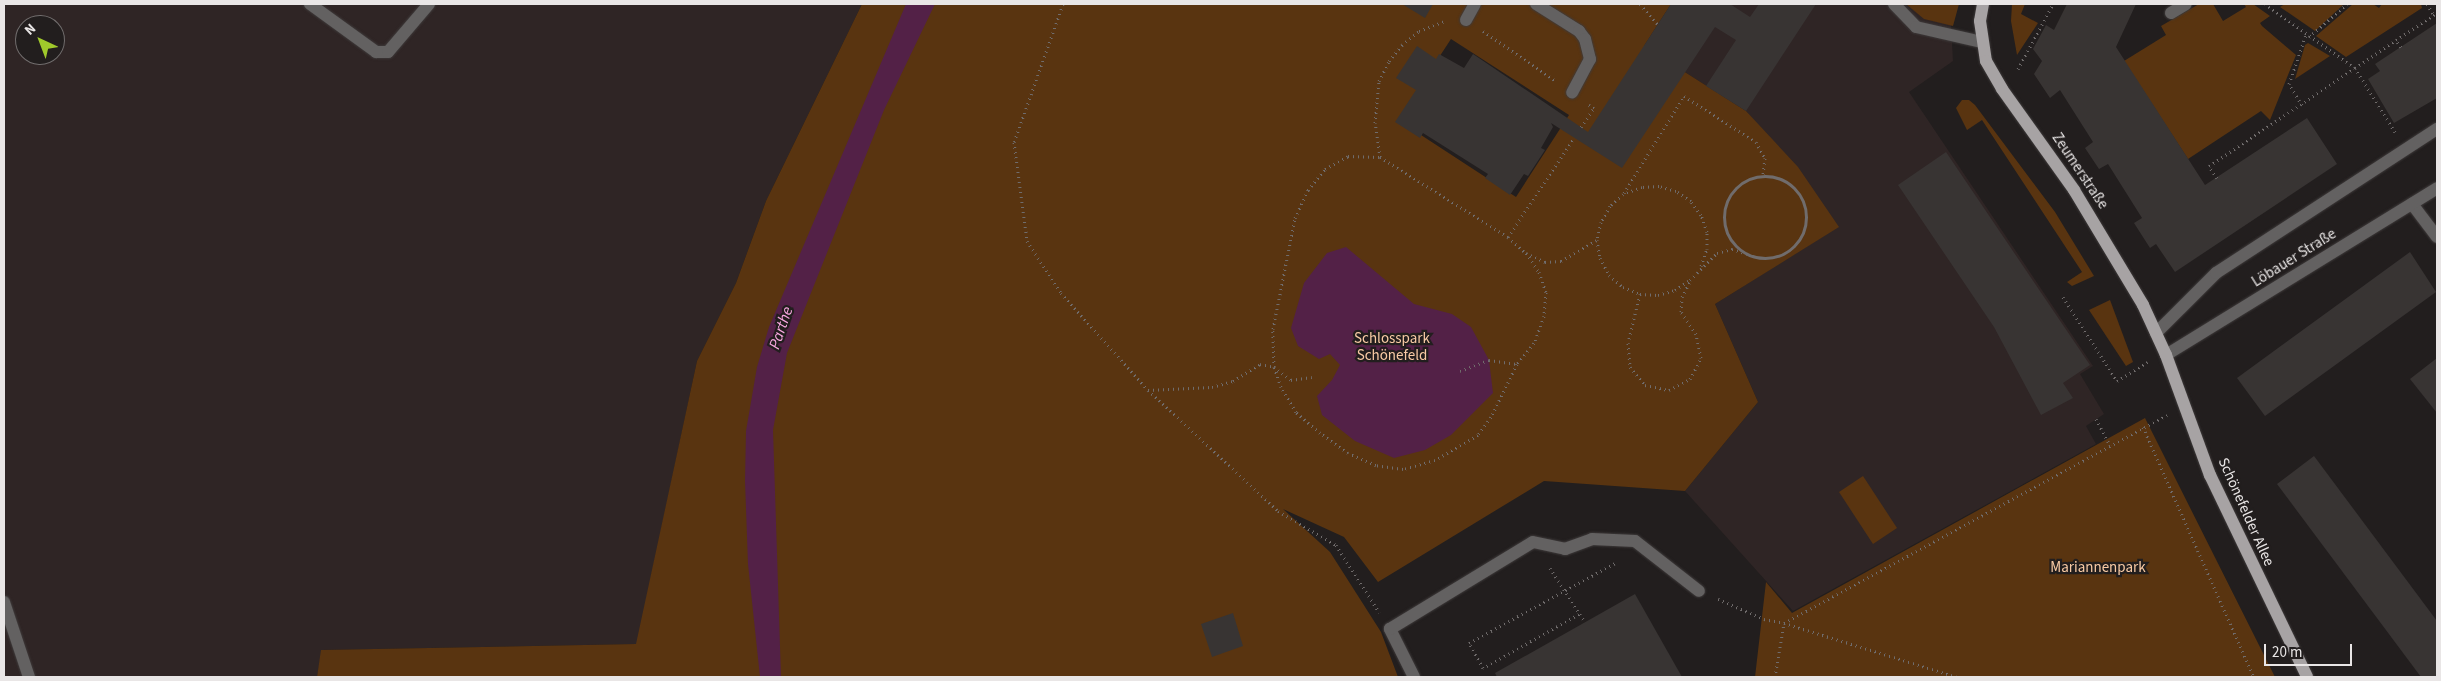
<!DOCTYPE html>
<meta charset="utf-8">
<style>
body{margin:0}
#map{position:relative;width:2441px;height:681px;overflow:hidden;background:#221e1e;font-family:"Source Sans 3",sans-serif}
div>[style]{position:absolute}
.built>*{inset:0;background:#2f2525}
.green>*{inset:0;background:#593410}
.water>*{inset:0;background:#532147}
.building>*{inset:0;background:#383433}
.path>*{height:3px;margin-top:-1.5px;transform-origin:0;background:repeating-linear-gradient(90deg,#706c6c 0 1px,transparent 0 5px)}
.path>.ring{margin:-1.5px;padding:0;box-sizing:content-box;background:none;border:3px solid #706c6c;border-radius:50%}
.roads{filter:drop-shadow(0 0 1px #3e3a3a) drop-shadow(0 0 1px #3e3a3a)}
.minor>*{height:12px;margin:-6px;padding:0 6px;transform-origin:6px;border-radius:6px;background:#636161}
.major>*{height:12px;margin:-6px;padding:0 6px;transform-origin:6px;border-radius:6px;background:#a7a3a4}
span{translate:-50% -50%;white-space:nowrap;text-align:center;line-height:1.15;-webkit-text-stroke:4.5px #221e1e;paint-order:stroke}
.street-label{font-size:15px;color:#e9e6e6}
.park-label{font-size:15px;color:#f9cba5}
.water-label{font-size:16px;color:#faa8e2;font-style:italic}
.frame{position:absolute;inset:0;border:5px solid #e9e6e6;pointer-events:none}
.north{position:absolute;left:15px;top:15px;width:50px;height:50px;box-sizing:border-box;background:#221e1e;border:1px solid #726e6e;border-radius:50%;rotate:317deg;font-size:14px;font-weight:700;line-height:20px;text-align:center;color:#e9e6e6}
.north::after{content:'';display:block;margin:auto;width:18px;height:22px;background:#a0c92b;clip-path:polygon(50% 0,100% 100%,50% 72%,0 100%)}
.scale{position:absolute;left:2264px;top:644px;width:88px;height:22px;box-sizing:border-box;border:2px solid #e9e6e6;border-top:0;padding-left:6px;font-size:15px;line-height:18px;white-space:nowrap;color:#e9e6e6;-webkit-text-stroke:4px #221e1e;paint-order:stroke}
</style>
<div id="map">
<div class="built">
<i style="clip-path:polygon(evenodd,4px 4px,862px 4px,766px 201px,736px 283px,697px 361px,637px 644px,322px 650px,317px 677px,4px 677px,4px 4px,25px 25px,55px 25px,55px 55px,25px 55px,25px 25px)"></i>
<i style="clip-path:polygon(1671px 4px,1957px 4px,1951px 25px,1953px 61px,1909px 92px,2093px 366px,2080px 374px,2104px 414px,2086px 426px,2096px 444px,1793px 611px,1685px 491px,1758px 402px,1715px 304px,1838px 227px,1746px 111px,1644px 46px)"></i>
</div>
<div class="green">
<i style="clip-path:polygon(evenodd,862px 4px,1671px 4px,1644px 46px,1746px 111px,1798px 167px,1839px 227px,1715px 304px,1758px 402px,1685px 491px,1544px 481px,1378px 582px,1344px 537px,1283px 509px,1330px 552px,1381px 632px,1398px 677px,317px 677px,321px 650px,636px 644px,697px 361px,736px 283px,766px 201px,862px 4px,1451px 39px,1569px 115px,1516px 197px,1398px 120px,1451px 39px)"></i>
<i style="clip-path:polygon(1906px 4px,1959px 4px,1953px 26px,1924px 19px)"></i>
<i style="clip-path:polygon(2012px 4px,2025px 4px,2021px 14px,2038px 23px,2017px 55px,2011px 21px)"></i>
<i style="clip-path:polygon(2199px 4px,2213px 4px,2223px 21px,2246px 7px,2244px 4px,2253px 4px,2270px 16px,2260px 23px,2262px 26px,2296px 55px,2270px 120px,2261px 111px,2188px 159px,2124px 61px,2166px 35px,2161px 26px)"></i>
<i style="clip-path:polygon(2285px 4px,2344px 4px,2315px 31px,2280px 7px)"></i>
<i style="clip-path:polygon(2353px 4px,2373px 4px,2379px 8px,2382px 4px,2421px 4px,2422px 8px,2346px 57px,2316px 36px)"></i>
<i style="clip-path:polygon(2308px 43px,2330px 56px,2295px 79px,2305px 45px)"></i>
<i style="clip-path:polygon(1962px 100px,1969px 100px,1975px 105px,2055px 212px,2094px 276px,2072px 286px,2067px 282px,2082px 272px,1982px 120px,1967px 130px,1956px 108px)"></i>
<i style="clip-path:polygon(2110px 300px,2133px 362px,2126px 366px,2089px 310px)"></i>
<i style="clip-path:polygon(2145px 418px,2275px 677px,1755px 677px,1766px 582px,1792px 613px)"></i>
<i style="clip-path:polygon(1863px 476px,1897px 528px,1873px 544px,1839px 492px)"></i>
</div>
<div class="water">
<i style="clip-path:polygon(906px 4px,935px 4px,884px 110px,787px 353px,773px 430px,781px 677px,760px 677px,748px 564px,745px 481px,746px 431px,757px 367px,769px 327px)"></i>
<i style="clip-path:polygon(1346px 247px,1414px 304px,1452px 314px,1471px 327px,1489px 360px,1493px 393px,1451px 435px,1425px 450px,1394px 458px,1355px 441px,1322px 415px,1317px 396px,1332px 380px,1340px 365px,1330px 354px,1319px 359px,1298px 346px,1291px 328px,1304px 283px,1327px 253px)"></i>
</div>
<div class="building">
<i style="clip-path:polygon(1402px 4px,1433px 4px,1425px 18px)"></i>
<i style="clip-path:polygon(1671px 4px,1730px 4px,1750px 17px,1759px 4px,1816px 4px,1746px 111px,1706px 86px,1736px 40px,1715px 27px,1622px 168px,1551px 123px,1553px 127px,1541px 148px,1545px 150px,1528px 176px,1524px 174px,1510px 195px,1485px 178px,1488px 174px,1423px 133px,1420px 138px,1395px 122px,1416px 90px,1396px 78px,1417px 46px,1436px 59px,1439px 54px,1464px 68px,1473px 54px,1588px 132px)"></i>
<i style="clip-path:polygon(2067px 4px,2136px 4px,2116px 47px,2205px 185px,2307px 118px,2337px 164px,2175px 272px,2156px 244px,2150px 248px,2134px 223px,2142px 218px,2108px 164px,2099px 169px,2085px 148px,2093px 142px,2060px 90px,2050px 98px,2034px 74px,2042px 61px,2033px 49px,2046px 25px,2054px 30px)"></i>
<i style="clip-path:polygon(2437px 23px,2437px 98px,2394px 123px,2368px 79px,2380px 71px,2375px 64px)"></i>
<i style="clip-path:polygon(1946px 152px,2090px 365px,2063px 383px,2073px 398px,2041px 415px,1994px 327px,1898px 185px)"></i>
<i style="clip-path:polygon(2410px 252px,2436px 292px,2265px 416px,2237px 378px)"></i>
<i style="clip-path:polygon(2437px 358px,2437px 413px,2410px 379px)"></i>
<i style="clip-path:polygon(2314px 456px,2437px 621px,2437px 677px,2421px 677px,2277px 484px)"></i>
<i style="clip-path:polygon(1635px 594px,1682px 677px,1497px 677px,1495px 673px)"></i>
<i style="clip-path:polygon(1233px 613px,1243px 646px,1212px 657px,1201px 624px)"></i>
</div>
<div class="path">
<i style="left:1063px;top:4px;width:146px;rotate:109.5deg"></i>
<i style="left:1014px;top:142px;width:100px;rotate:82.5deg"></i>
<i style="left:1027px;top:241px;width:62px;rotate:56.8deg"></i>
<i style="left:1061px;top:293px;width:130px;rotate:48.1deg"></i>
<i style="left:1148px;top:390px;width:178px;rotate:42.9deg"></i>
<i style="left:1278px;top:511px;width:67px;rotate:30.4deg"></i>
<i style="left:1336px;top:545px;width:80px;rotate:57.3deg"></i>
<i style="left:1640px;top:4px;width:28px;rotate:49deg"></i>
<i style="left:2427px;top:4px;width:13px;rotate:58deg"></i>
<i style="left:1483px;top:31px;width:88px;rotate:34.4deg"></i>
<i style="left:2309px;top:37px;width:50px;rotate:-41deg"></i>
<i style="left:2401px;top:47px;width:9px;rotate:-126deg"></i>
<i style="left:2396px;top:40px;width:49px;rotate:-33.4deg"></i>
<i style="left:2018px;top:69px;width:74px;rotate:-61.7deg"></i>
<i style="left:2302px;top:105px;width:25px;rotate:-122deg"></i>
<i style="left:2289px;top:84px;width:52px;rotate:-70.9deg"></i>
<i style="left:1581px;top:127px;width:23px;rotate:-56deg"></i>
<i style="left:1594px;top:108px;width:6px;rotate:-149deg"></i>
<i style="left:2395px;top:132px;width:75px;rotate:-122deg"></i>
<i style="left:2355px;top:68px;width:50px;rotate:-34.3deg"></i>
<i style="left:1348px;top:156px;width:32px;rotate:2deg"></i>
<i style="left:1380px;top:157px;width:151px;rotate:32deg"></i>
<i style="left:1508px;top:237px;width:24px;rotate:42deg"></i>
<i style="left:1526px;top:253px;width:23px;rotate:56deg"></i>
<i style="left:1539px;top:272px;width:21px;rotate:71deg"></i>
<i style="left:1546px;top:292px;width:24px;rotate:95deg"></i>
<i style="left:1544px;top:316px;width:29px;rotate:110deg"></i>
<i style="left:1534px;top:343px;width:27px;rotate:129deg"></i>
<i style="left:1517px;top:364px;width:59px;rotate:116.1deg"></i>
<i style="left:1491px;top:417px;width:22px;rotate:126deg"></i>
<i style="left:1478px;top:435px;width:50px;rotate:149.8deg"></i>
<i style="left:1435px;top:460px;width:33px;rotate:164deg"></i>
<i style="left:1403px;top:469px;width:27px;rotate:-172deg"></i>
<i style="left:1376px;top:465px;width:30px;rotate:-157deg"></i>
<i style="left:1348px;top:453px;width:34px;rotate:-144deg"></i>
<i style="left:1320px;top:433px;width:32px;rotate:-139deg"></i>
<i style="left:1296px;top:412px;width:29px;rotate:-121deg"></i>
<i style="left:1281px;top:387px;width:21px;rotate:-109deg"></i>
<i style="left:1274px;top:367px;width:38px;rotate:-92deg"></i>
<i style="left:1273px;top:329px;width:113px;rotate:-78.8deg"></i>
<i style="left:1295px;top:218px;width:31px;rotate:-65deg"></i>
<i style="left:1308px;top:190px;width:27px;rotate:-51deg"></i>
<i style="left:1325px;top:169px;width:26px;rotate:-29deg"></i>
<i style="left:1380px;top:157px;width:34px;rotate:-98deg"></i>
<i style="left:1375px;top:123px;width:42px;rotate:-84.6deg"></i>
<i style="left:1379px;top:81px;width:22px;rotate:-63deg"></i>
<i style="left:1389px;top:61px;width:21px;rotate:-51deg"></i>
<i style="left:1402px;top:45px;width:22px;rotate:-39deg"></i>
<i style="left:1419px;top:31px;width:28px;rotate:-21deg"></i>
<i class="ring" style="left:1724px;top:176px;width:79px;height:79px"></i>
<i style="left:2217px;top:178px;width:14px;rotate:-124deg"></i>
<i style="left:2209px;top:166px;width:176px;rotate:-33.9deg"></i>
<i style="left:2355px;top:68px;width:110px;rotate:-144.6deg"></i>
<i style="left:1624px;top:193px;width:114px;rotate:-58.3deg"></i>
<i style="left:1684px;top:96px;width:85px;rotate:32.6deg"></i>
<i style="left:1756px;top:142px;width:18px;rotate:61deg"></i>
<i style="left:1765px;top:158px;width:17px;rotate:97deg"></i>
<i style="left:1508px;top:237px;width:119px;rotate:-56.3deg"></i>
<i style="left:1526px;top:253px;width:21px;rotate:25deg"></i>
<i style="left:1545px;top:262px;width:16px;rotate:-4deg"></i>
<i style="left:1561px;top:261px;width:42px;rotate:-30.3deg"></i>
<i style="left:1701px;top:266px;width:18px;rotate:-71deg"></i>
<i style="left:1707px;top:249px;width:17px;rotate:-90deg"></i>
<i style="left:1707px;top:232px;width:18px;rotate:-109deg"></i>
<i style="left:1701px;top:215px;width:17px;rotate:-126deg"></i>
<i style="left:1691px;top:201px;width:18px;rotate:-146deg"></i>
<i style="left:1676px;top:191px;width:18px;rotate:-164deg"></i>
<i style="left:1659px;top:186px;width:17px;rotate:177deg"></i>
<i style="left:1642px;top:187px;width:20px;rotate:160deg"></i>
<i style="left:1623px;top:194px;width:18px;rotate:137deg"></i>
<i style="left:1610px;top:206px;width:18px;rotate:119deg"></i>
<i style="left:1601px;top:222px;width:18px;rotate:103deg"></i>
<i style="left:1597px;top:240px;width:18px;rotate:81deg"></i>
<i style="left:1600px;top:258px;width:19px;rotate:62deg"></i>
<i style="left:1609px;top:275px;width:18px;rotate:41deg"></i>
<i style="left:1623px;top:287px;width:18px;rotate:22deg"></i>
<i style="left:1640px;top:294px;width:18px;rotate:3deg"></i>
<i style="left:1658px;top:295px;width:18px;rotate:-16deg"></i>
<i style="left:1675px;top:290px;width:18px;rotate:-34deg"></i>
<i style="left:1690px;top:280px;width:38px;rotate:-45deg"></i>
<i style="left:1717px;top:253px;width:16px;rotate:-15deg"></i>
<i style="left:1732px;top:249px;width:16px;rotate:18deg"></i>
<i style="left:1640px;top:294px;width:50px;rotate:103.8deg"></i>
<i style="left:1628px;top:343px;width:24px;rotate:85deg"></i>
<i style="left:1630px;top:367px;width:23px;rotate:50deg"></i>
<i style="left:1645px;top:385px;width:25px;rotate:12deg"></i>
<i style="left:1669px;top:390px;width:24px;rotate:-28deg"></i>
<i style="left:1690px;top:379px;width:24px;rotate:-62deg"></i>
<i style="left:1701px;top:358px;width:25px;rotate:-102deg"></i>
<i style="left:1696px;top:334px;width:27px;rotate:-124deg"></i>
<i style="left:1681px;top:312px;width:15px;rotate:-86deg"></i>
<i style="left:1682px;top:297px;width:18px;rotate:-63deg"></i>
<i style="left:2063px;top:297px;width:100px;rotate:57.3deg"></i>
<i style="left:2117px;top:381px;width:36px;rotate:-32deg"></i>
<i style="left:1460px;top:371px;width:31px;rotate:-21deg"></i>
<i style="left:1489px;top:360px;width:28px;rotate:8deg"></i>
<i style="left:1148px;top:390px;width:64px;rotate:-2.7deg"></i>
<i style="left:1212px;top:387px;width:22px;rotate:-16deg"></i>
<i style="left:1233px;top:381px;width:32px;rotate:-32deg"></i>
<i style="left:1260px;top:364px;width:14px;rotate:12deg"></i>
<i style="left:1274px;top:367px;width:21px;rotate:37deg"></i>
<i style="left:1291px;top:380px;width:21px;rotate:-8deg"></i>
<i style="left:2096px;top:419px;width:30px;rotate:62deg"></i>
<i style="left:2143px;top:427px;width:274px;rotate:66.1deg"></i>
<i style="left:1550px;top:568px;width:64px;rotate:57.1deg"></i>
<i style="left:1718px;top:599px;width:50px;rotate:23.5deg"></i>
<i style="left:1764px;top:619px;width:20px;rotate:11deg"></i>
<i style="left:1784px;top:623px;width:436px;rotate:-28.5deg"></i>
<i style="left:1579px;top:614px;width:110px;rotate:150.6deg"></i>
<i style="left:1483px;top:668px;width:29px;rotate:-119deg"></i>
<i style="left:1469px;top:643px;width:169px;rotate:-28.7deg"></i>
<i style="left:1775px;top:677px;width:55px;rotate:-80.5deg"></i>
<i style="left:1784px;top:623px;width:181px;rotate:17.3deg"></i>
</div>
<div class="roads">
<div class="minor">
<i style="left:310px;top:4px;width:82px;rotate:36deg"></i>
<i style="left:376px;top:52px;width:12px"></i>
<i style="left:388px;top:52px;width:63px;rotate:-49.5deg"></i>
<i style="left:1536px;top:4px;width:51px;rotate:32.1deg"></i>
<i style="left:1579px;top:31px;width:10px;rotate:53deg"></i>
<i style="left:1585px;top:39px;width:21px;rotate:76deg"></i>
<i style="left:1590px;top:59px;width:38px;rotate:118deg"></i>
<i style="left:1894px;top:4px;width:32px;rotate:46deg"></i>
<i style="left:1916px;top:27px;width:68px;rotate:12.8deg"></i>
<i style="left:2171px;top:13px;width:17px;rotate:-31deg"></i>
<i style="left:1466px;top:20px;width:18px;rotate:-61deg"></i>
<i style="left:2412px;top:204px;width:41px;rotate:52.9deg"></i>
<i style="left:2156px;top:333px;width:85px;rotate:-45deg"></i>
<i style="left:2216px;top:273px;width:264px;rotate:-33.1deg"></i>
<i style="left:2166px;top:355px;width:318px;rotate:-31.6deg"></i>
<i style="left:4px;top:602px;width:79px;rotate:71.6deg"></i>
<i style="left:1414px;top:677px;width:54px;rotate:-116.6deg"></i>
<i style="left:1390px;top:629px;width:167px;rotate:-31.3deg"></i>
<i style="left:1533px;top:542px;width:33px;rotate:12deg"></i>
<i style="left:1565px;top:549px;width:29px;rotate:-20deg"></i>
<i style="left:1592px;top:539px;width:43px;rotate:2.7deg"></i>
<i style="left:1635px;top:541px;width:81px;rotate:38deg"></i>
</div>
<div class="major">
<i style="left:1983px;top:4px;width:17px;rotate:100deg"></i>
<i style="left:1980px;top:21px;width:40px;rotate:81.5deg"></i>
<i style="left:1986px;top:61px;width:32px;rotate:60deg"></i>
<i style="left:2002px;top:89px;width:124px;rotate:54.5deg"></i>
<i style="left:2074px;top:190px;width:134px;rotate:59deg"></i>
<i style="left:2143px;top:305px;width:55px;rotate:65.3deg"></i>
<i style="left:2166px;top:355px;width:128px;rotate:69.9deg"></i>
<i style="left:2210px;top:475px;width:224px;rotate:64.3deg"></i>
</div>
</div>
<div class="street-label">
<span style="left:2080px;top:171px;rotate:56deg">Zeumerstraße</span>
<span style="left:2294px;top:258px;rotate:-32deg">Löbauer Straße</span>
<span style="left:2246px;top:512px;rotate:66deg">Schönefelder Allee</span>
</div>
<div class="park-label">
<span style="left:1392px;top:347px">Schlosspark<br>Schönefeld</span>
<span style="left:2098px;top:568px">Mariannenpark</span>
</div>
<div class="water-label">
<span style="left:781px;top:328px;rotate:-71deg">Parthe</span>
</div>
<div class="frame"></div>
<div class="north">N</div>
<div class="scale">20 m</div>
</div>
